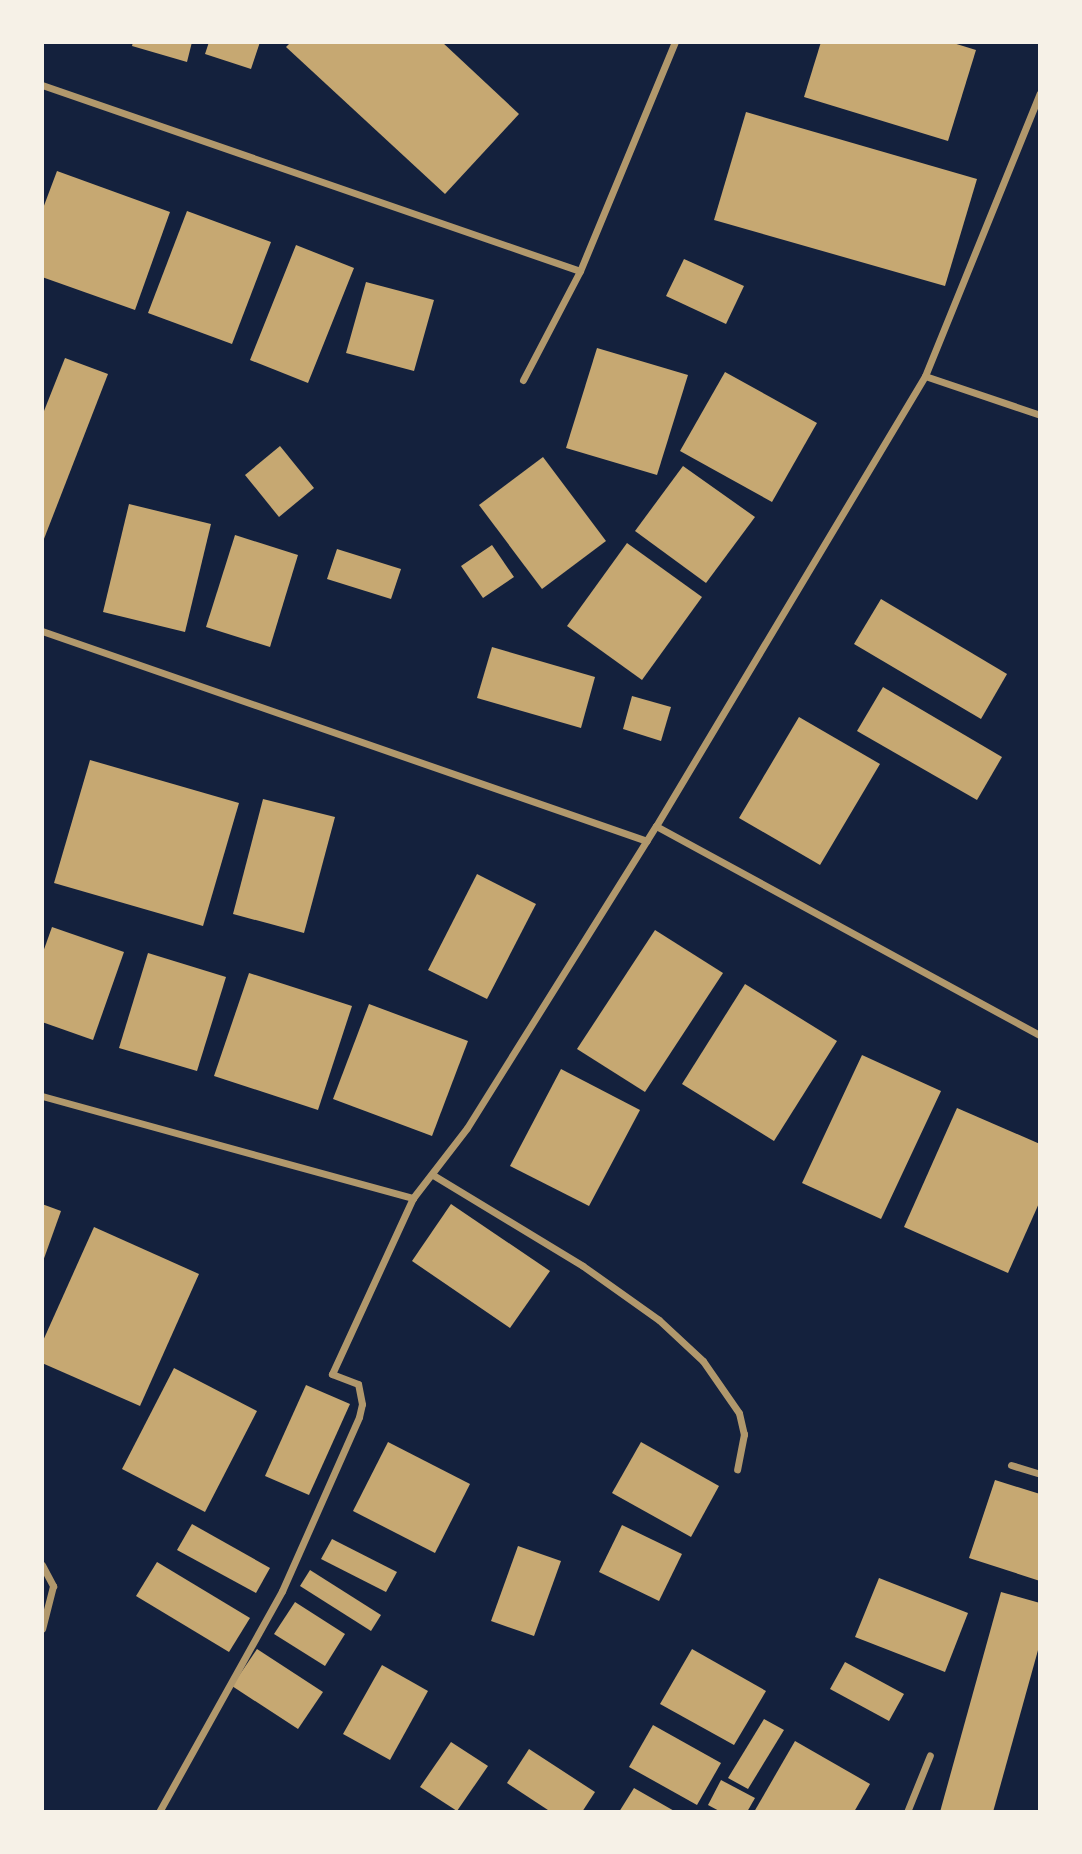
<!DOCTYPE html>
<style>
body{margin:0}
#map{position:relative;width:1082px;height:1854px;overflow:hidden;background:#14213d;font-family:"PT Serif",serif}
div>[style]{position:absolute}
.building>*{inset:0;background:#c6a872}
.minor>*{height:7px;margin:-3.5px;padding:0 3.5px;transform-origin:3.5px;border-radius:3.5px;background:#b1986c}
span{translate:-50% -50%;white-space:nowrap;text-align:center;line-height:1.15;-webkit-text-stroke:5px #f6f1e7;paint-order:stroke}
.frame{position:absolute;inset:0;border:44px solid #f6f1e7;pointer-events:none}
</style>
<div id="map">
<div class="building">
<i style="clip-path:polygon(133px 42px,192px 42px,187px 62px,132px 46px)"></i>
<i style="clip-path:polygon(209px 42px,260px 42px,251px 69px,205px 54px)"></i>
<i style="clip-path:polygon(291px 42px,442px 42px,519px 114px,445px 194px,286px 47px)"></i>
<i style="clip-path:polygon(821px 42px,950px 42px,976px 50px,948px 141px,804px 97px)"></i>
<i style="clip-path:polygon(746px 112px,977px 179px,945px 286px,714px 220px)"></i>
<i style="clip-path:polygon(57px 171px,170px 212px,135px 310px,42px 277px,42px 211px)"></i>
<i style="clip-path:polygon(187px 211px,271px 242px,232px 344px,148px 313px)"></i>
<i style="clip-path:polygon(296px 245px,354px 268px,308px 383px,250px 360px)"></i>
<i style="clip-path:polygon(684px 259px,744px 286px,726px 324px,666px 296px)"></i>
<i style="clip-path:polygon(366px 282px,434px 300px,414px 371px,346px 353px)"></i>
<i style="clip-path:polygon(597px 348px,688px 375px,657px 475px,566px 448px)"></i>
<i style="clip-path:polygon(65px 358px,108px 374px,42px 544px,42px 416px)"></i>
<i style="clip-path:polygon(725px 372px,817px 423px,772px 502px,680px 451px)"></i>
<i style="clip-path:polygon(280px 446px,314px 488px,279px 517px,245px 475px)"></i>
<i style="clip-path:polygon(543px 457px,606px 541px,542px 589px,479px 505px)"></i>
<i style="clip-path:polygon(683px 466px,755px 517px,706px 583px,635px 531px)"></i>
<i style="clip-path:polygon(129px 504px,211px 524px,185px 632px,103px 612px)"></i>
<i style="clip-path:polygon(235px 535px,298px 555px,270px 647px,206px 627px)"></i>
<i style="clip-path:polygon(627px 543px,702px 597px,642px 680px,567px 626px)"></i>
<i style="clip-path:polygon(492px 545px,514px 577px,483px 598px,461px 566px)"></i>
<i style="clip-path:polygon(337px 549px,401px 569px,391px 599px,327px 579px)"></i>
<i style="clip-path:polygon(881px 599px,1007px 674px,981px 719px,854px 644px)"></i>
<i style="clip-path:polygon(492px 647px,595px 677px,581px 728px,477px 698px)"></i>
<i style="clip-path:polygon(883px 687px,1002px 757px,977px 800px,857px 731px)"></i>
<i style="clip-path:polygon(632px 696px,671px 707px,661px 741px,623px 729px)"></i>
<i style="clip-path:polygon(799px 717px,880px 764px,820px 865px,739px 818px)"></i>
<i style="clip-path:polygon(90px 760px,239px 803px,203px 926px,54px 883px)"></i>
<i style="clip-path:polygon(263px 799px,335px 817px,304px 933px,233px 914px)"></i>
<i style="clip-path:polygon(477px 874px,536px 904px,487px 999px,428px 970px)"></i>
<i style="clip-path:polygon(52px 927px,124px 952px,93px 1040px,42px 1022px,42px 955px)"></i>
<i style="clip-path:polygon(655px 930px,723px 973px,645px 1092px,577px 1049px)"></i>
<i style="clip-path:polygon(148px 953px,226px 977px,197px 1071px,119px 1048px)"></i>
<i style="clip-path:polygon(249px 973px,352px 1006px,318px 1110px,214px 1076px)"></i>
<i style="clip-path:polygon(745px 984px,837px 1041px,774px 1141px,682px 1084px)"></i>
<i style="clip-path:polygon(369px 1004px,468px 1041px,432px 1136px,333px 1099px)"></i>
<i style="clip-path:polygon(862px 1055px,941px 1091px,881px 1219px,802px 1183px)"></i>
<i style="clip-path:polygon(561px 1069px,640px 1110px,589px 1206px,510px 1166px)"></i>
<i style="clip-path:polygon(957px 1108px,1040px 1144px,1040px 1201px,1008px 1273px,904px 1227px)"></i>
<i style="clip-path:polygon(42px 1204px,61px 1211px,42px 1264px)"></i>
<i style="clip-path:polygon(451px 1204px,550px 1271px,510px 1328px,412px 1261px)"></i>
<i style="clip-path:polygon(94px 1227px,199px 1274px,140px 1406px,42px 1363px,42px 1343px)"></i>
<i style="clip-path:polygon(174px 1368px,257px 1411px,205px 1512px,122px 1469px)"></i>
<i style="clip-path:polygon(306px 1385px,350px 1404px,309px 1495px,265px 1476px)"></i>
<i style="clip-path:polygon(388px 1442px,470px 1484px,435px 1553px,353px 1511px)"></i>
<i style="clip-path:polygon(641px 1442px,719px 1486px,691px 1537px,612px 1493px)"></i>
<i style="clip-path:polygon(995px 1480px,1040px 1494px,1040px 1581px,969px 1558px)"></i>
<i style="clip-path:polygon(192px 1524px,270px 1568px,256px 1593px,177px 1550px)"></i>
<i style="clip-path:polygon(622px 1525px,682px 1554px,659px 1601px,599px 1572px)"></i>
<i style="clip-path:polygon(332px 1539px,397px 1572px,386px 1592px,321px 1559px)"></i>
<i style="clip-path:polygon(518px 1546px,561px 1561px,534px 1636px,491px 1621px)"></i>
<i style="clip-path:polygon(157px 1562px,250px 1618px,229px 1652px,136px 1596px)"></i>
<i style="clip-path:polygon(310px 1570px,381px 1615px,371px 1631px,300px 1586px)"></i>
<i style="clip-path:polygon(879px 1578px,968px 1613px,945px 1672px,855px 1637px)"></i>
<i style="clip-path:polygon(1001px 1592px,1040px 1603px,1040px 1643px,993px 1812px,940px 1812px)"></i>
<i style="clip-path:polygon(295px 1602px,345px 1634px,325px 1666px,274px 1634px)"></i>
<i style="clip-path:polygon(257px 1649px,323px 1692px,298px 1729px,232px 1686px)"></i>
<i style="clip-path:polygon(692px 1649px,766px 1691px,734px 1745px,660px 1704px)"></i>
<i style="clip-path:polygon(845px 1662px,904px 1694px,889px 1721px,830px 1689px)"></i>
<i style="clip-path:polygon(382px 1665px,428px 1691px,390px 1760px,343px 1734px)"></i>
<i style="clip-path:polygon(764px 1719px,784px 1730px,748px 1789px,728px 1778px)"></i>
<i style="clip-path:polygon(653px 1725px,721px 1763px,697px 1805px,629px 1767px)"></i>
<i style="clip-path:polygon(795px 1741px,870px 1784px,854px 1812px,754px 1812px)"></i>
<i style="clip-path:polygon(451px 1742px,488px 1766px,457px 1811px,420px 1787px)"></i>
<i style="clip-path:polygon(529px 1749px,595px 1792px,582px 1812px,551px 1812px,507px 1783px)"></i>
<i style="clip-path:polygon(721px 1780px,755px 1798px,747px 1812px,721px 1812px,708px 1805px)"></i>
<i style="clip-path:polygon(634px 1788px,676px 1812px,619px 1812px)"></i>
</div>
<div class="minor">
<i style="left:42px;top:85px;width:569px;rotate:19.07deg"></i>
<i style="left:925px;top:376px;width:121px;rotate:18.7deg"></i>
<i style="left:523px;top:380px;width:123px;rotate:-62.4deg"></i>
<i style="left:580px;top:271px;width:248px;rotate:-67.5deg"></i>
<i style="left:42px;top:631px;width:640px;rotate:19.14deg"></i>
<i style="left:656px;top:826px;width:437px;rotate:28.6deg"></i>
<i style="left:42px;top:1096px;width:385px;rotate:15.4deg"></i>
<i style="left:433px;top:1175px;width:175px;rotate:31.2deg"></i>
<i style="left:583px;top:1266px;width:93px;rotate:35.4deg"></i>
<i style="left:659px;top:1320px;width:60px;rotate:43deg"></i>
<i style="left:703px;top:1361px;width:63px;rotate:55.3deg"></i>
<i style="left:739px;top:1413px;width:22px;rotate:77deg"></i>
<i style="left:744px;top:1434px;width:36px;rotate:101deg"></i>
<i style="left:1011px;top:1465px;width:30px;rotate:17deg"></i>
<i style="left:42px;top:1565px;width:24px;rotate:62deg"></i>
<i style="left:53px;top:1586px;width:44px;rotate:104.3deg"></i>
<i style="left:159px;top:1812px;width:253px;rotate:-60.9deg"></i>
<i style="left:282px;top:1591px;width:190px;rotate:-66.1deg"></i>
<i style="left:359px;top:1417px;width:13px;rotate:-77deg"></i>
<i style="left:362px;top:1404px;width:20px;rotate:-101deg"></i>
<i style="left:358px;top:1384px;width:28px;rotate:-159deg"></i>
<i style="left:332px;top:1374px;width:194px;rotate:-65.3deg"></i>
<i style="left:413px;top:1198px;width:88px;rotate:-52.4deg"></i>
<i style="left:467px;top:1128px;width:356px;rotate:-58deg"></i>
<i style="left:656px;top:826px;width:524px;rotate:-59.13deg"></i>
<i style="left:925px;top:376px;width:305px;rotate:-67.9deg"></i>
<i style="left:907px;top:1812px;width:61px;rotate:-68deg"></i>
</div>
<div class="frame"></div>
</div>
